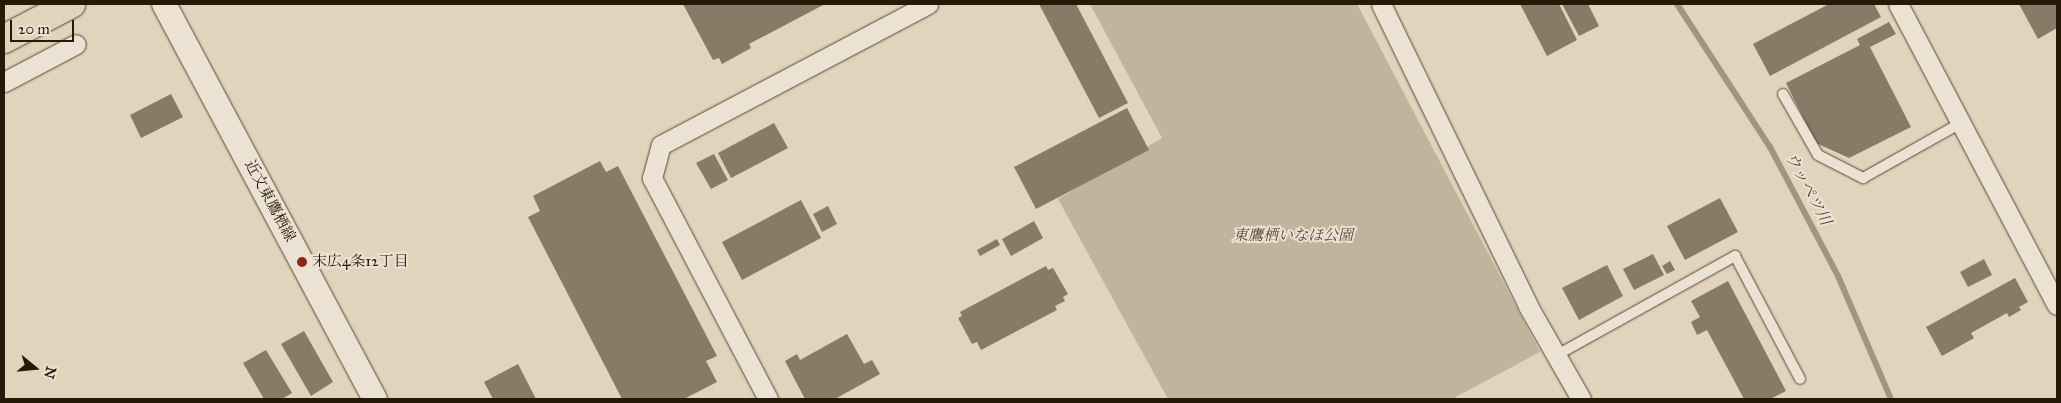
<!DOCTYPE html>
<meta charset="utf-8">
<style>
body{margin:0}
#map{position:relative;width:2061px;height:403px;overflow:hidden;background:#e2d3bc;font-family:"IM FELL Great Primer","Noto Serif JP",serif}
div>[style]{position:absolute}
.green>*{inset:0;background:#c2b39d}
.stream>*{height:6px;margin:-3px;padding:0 3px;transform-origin:3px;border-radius:3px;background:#a2947f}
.building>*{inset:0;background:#887a66}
.roads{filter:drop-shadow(0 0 1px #564835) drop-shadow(0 0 1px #564835)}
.service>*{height:10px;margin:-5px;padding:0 5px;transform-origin:5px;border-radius:5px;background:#ece2d3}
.minor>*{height:19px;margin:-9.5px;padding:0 9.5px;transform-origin:9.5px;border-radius:9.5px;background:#ece2d3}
.tertiary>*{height:24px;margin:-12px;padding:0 12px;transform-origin:12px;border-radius:12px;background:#ece2d3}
.trunk>*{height:28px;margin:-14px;padding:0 14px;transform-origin:14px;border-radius:14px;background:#e2d3bc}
.dots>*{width:14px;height:14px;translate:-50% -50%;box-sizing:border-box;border:2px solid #ece2d3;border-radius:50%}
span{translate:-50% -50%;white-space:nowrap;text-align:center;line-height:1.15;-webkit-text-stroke:4px #ece2d3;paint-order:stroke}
.street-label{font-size:15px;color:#271908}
.park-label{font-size:15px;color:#564735;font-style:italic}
.poi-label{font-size:15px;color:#271908}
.left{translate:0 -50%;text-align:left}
.water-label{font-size:16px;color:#584a38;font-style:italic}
.frame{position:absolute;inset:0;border:5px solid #271908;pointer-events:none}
.north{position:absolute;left:10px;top:343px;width:50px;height:50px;-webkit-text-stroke:4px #ece2d3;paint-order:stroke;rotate:107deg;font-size:14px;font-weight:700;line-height:20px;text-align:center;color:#271908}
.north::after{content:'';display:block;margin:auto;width:18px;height:22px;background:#271908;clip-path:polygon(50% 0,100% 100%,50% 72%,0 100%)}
.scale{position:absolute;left:10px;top:20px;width:64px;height:22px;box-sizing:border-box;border:2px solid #271908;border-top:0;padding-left:6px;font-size:15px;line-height:18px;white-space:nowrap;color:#271908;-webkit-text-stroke:4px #ece2d3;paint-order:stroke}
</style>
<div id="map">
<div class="green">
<i style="clip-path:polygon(1090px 4px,1357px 4px,1540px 352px,1452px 399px,1168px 399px,1058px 199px,1162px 138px)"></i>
</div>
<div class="stream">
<i style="left:1677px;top:4px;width:171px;rotate:57deg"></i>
<i style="left:1770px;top:147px;width:146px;rotate:62.2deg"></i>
<i style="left:1838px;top:276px;width:134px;rotate:66.7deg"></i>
</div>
<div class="building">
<i style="clip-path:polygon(683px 4px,825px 4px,749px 44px,751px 48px,722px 64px,719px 58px,713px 60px)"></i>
<i style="clip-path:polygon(1039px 4px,1076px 4px,1128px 103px,1099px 118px)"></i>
<i style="clip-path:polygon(1520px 4px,1559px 4px,1577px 40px,1547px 56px)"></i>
<i style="clip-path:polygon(1562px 4px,1588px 4px,1599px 26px,1579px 36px)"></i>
<i style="clip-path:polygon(1829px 4px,1874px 4px,1881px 17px,1770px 76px,1753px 44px)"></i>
<i style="clip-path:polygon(2019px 4px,2057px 4px,2057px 28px,2038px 39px)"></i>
<i style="clip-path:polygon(1889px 22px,1896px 34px,1870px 47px,1911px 127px,1849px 158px,1816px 143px,1786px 83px,1860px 45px,1857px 39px)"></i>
<i style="clip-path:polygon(171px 94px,183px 117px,141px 138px,130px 115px)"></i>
<i style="clip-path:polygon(1127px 108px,1149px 150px,1036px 209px,1014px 167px)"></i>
<i style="clip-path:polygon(774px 123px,788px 148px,731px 178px,718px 153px)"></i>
<i style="clip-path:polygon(714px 154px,728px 180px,711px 189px,696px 163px)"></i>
<i style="clip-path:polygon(600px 161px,606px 172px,618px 166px,717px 356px,706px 361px,717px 382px,684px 399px,622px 399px,528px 217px,540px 211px,533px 196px)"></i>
<i style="clip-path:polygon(1720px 198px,1738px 232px,1685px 260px,1667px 226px)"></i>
<i style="clip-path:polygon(801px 200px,821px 238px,742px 280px,722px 242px)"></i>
<i style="clip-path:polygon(828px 206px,837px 224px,822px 232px,813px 214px)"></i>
<i style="clip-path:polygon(1034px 221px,1043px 238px,1011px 256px,1002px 239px)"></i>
<i style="clip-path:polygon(997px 239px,1000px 245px,980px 256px,977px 250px)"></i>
<i style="clip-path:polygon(1653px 254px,1664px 275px,1634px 290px,1623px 269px)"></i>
<i style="clip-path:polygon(1984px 259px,1992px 275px,1968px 287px,1960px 272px)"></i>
<i style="clip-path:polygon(1670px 261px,1675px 270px,1667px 274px,1662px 266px)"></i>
<i style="clip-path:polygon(1607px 265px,1623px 296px,1579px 320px,1562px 288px)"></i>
<i style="clip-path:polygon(1046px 266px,1048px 270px,1053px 268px,1068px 294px,1063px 297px,1065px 301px,1055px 306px,1057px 310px,981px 350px,977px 342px,972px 344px,958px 318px,962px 316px,960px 312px)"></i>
<i style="clip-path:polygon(2015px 278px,2028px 302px,2019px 307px,2021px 310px,2009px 317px,2007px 313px,1971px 333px,1974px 338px,1942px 356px,1926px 327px)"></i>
<i style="clip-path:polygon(1728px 281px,1786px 391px,1770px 399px,1744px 399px,1707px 330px,1697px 335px,1691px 322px,1700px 317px,1691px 301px)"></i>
<i style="clip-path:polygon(304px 331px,333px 382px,311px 396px,281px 344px)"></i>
<i style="clip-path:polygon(847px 334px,864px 364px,872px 360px,880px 374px,835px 399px,805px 399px,785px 361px,797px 354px,800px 360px)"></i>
<i style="clip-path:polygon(266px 350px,292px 393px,282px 399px,264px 399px,243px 363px)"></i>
<i style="clip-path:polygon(518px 364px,536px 399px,493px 399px,484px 382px)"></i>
</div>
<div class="roads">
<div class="service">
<i style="left:1783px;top:94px;width:70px;rotate:60.2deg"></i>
<i style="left:1818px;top:155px;width:51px;rotate:27.1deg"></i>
<i style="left:1863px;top:178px;width:112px;rotate:-29.3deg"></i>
<i style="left:1557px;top:355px;width:204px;rotate:-29.1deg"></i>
<i style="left:1735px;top:256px;width:139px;rotate:62.1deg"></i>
</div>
<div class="minor">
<i style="left:1381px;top:4px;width:336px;rotate:64deg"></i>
<i style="left:1528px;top:306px;width:107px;rotate:60.3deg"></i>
<i style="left:1898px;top:4px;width:340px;rotate:62.2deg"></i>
<i style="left:4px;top:82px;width:81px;rotate:-27.8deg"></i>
<i style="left:768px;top:399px;width:250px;rotate:-117.7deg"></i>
<i style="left:652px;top:178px;width:34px;rotate:-75deg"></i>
<i style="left:661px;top:145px;width:302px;rotate:-27.8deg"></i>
</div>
<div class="tertiary">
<i style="left:164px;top:4px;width:448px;rotate:61.9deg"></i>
</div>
<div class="trunk">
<i style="left:4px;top:39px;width:76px;rotate:-27.6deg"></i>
</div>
</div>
<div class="dots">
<i style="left:302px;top:262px;background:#8f2418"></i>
</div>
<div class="street-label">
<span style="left:270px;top:201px;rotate:62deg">近文東鷹栖線</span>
</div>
<div class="park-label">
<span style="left:1293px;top:236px">東鷹栖いなほ公園</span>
</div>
<div class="poi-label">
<span class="left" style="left:312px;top:262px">末広4条12丁目</span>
</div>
<div class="water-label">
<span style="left:1808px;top:189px;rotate:62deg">ウッペツ川</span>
</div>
<div class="frame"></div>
<div class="north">N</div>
<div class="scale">20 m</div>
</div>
